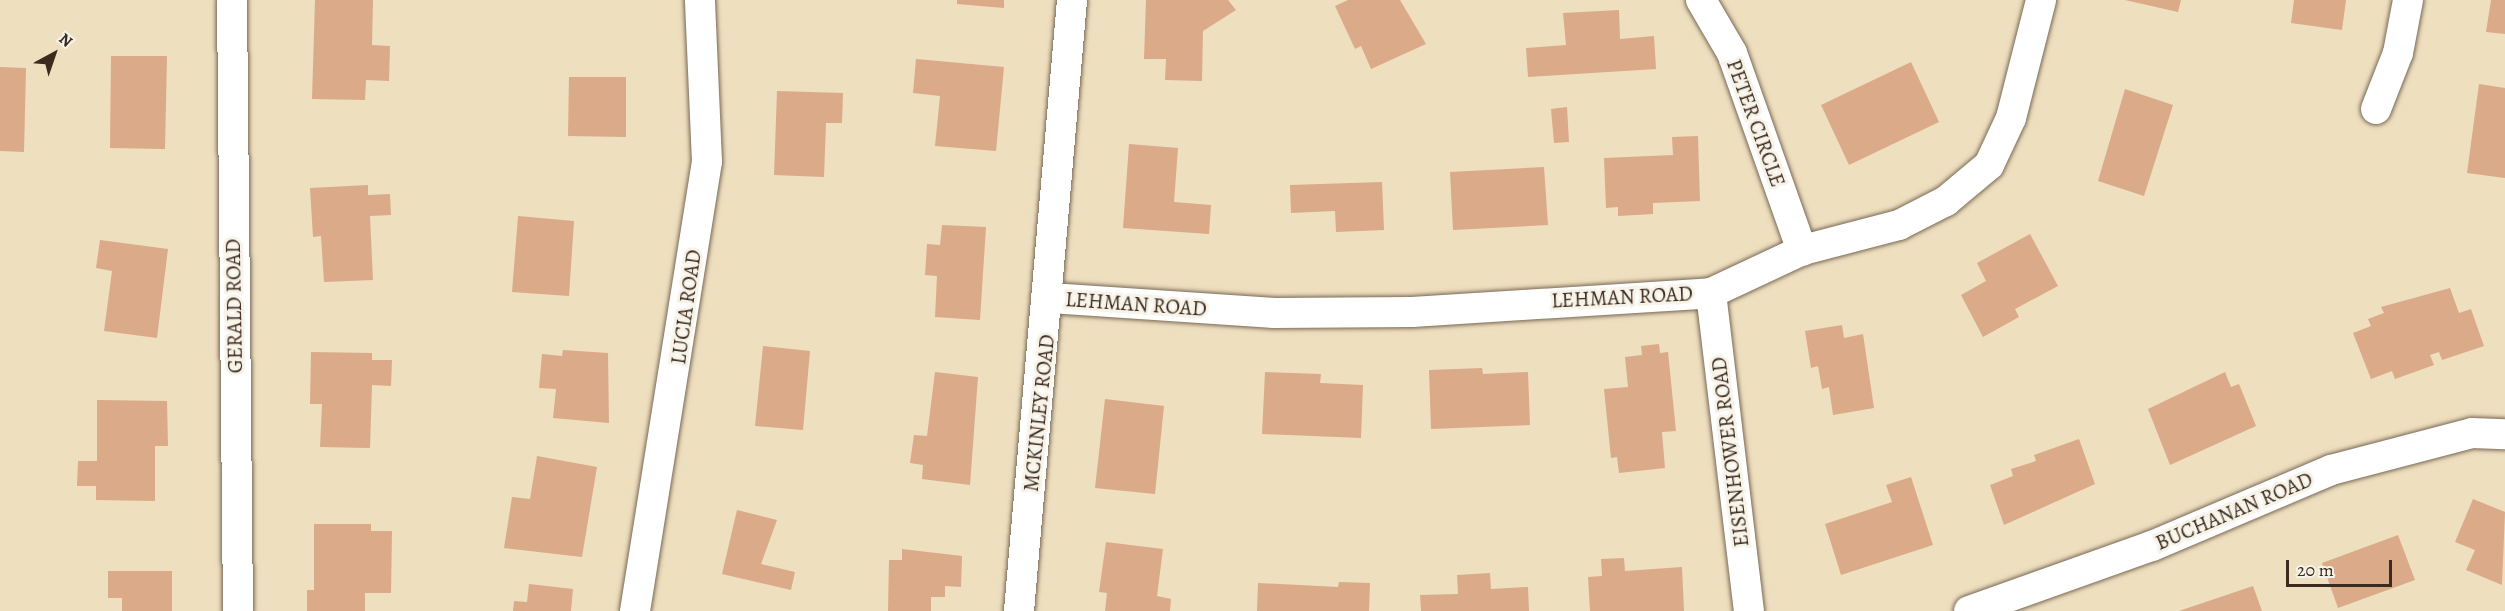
<!DOCTYPE html>
<style>
body{margin:0}
#map{position:relative;width:2505px;height:611px;overflow:hidden;background:#eedfbf;font-family:Alegreya,serif}
div>[style]{position:absolute}
.building>*{inset:0;background:#daaa89}
.roads{filter:drop-shadow(0 0 2px #7a6956) drop-shadow(0 0 2px #7a6956)}
.street>*{height:30px;margin:-15px;padding:0 15px;transform-origin:15px;border-radius:15px;background:#fff}
span{translate:-50% -50%;white-space:nowrap;text-align:center;line-height:1.15;-webkit-text-stroke:6px #f7f3e8;paint-order:stroke}
.street-label{font-size:21px;color:#3b2a1e}
.north{position:absolute;left:24px;top:24px;width:60px;height:60px;-webkit-text-stroke:4px #f7f3e8;paint-order:stroke;rotate:40deg;font-size:16px;font-weight:700;line-height:24px;text-align:center;color:#3b2a1e}
.north::after{content:'';display:block;margin:auto;width:21px;height:27px;background:#3b2a1e;clip-path:polygon(50% 0,100% 100%,50% 72%,0 100%)}
.scale{position:absolute;left:2286px;top:560px;width:106px;height:27px;box-sizing:border-box;border:3px solid #3b2a1e;border-top:0;padding-left:8px;font-size:18px;line-height:21px;white-space:nowrap;color:#3b2a1e;-webkit-text-stroke:4px #f7f3e8;paint-order:stroke}
</style>
<div id="map">
<div class="building">
<i style="clip-path:polygon(315px 0,373px 0,372px 45px,390px 46px,389px 81px,366px 80px,365px 100px,312px 99px)"></i>
<i style="clip-path:polygon(957px 0,1004px 0,1004px 8px,957px 4px)"></i>
<i style="clip-path:polygon(1146px 0,1228px 0,1236px 10px,1203px 31px,1202px 81px,1165px 80px,1166px 59px,1144px 59px)"></i>
<i style="clip-path:polygon(1348px 0,1400px 0,1426px 44px,1371px 69px,1361px 46px,1355px 49px,1335px 6px)"></i>
<i style="clip-path:polygon(2125px 0,2181px 0,2178px 12px)"></i>
<i style="clip-path:polygon(2294px 0,2346px 0,2342px 30px,2291px 23px)"></i>
<i style="clip-path:polygon(2491px 0,2505px 0,2505px 34px,2486px 32px)"></i>
<i style="clip-path:polygon(1619px 10px,1620px 39px,1654px 36px,1656px 69px,1528px 77px,1526px 48px,1566px 45px,1563px 13px)"></i>
<i style="clip-path:polygon(111px 56px,167px 56px,165px 149px,110px 148px)"></i>
<i style="clip-path:polygon(916px 59px,1004px 67px,996px 151px,935px 146px,940px 96px,913px 93px)"></i>
<i style="clip-path:polygon(1911px 62px,1939px 122px,1849px 165px,1821px 105px)"></i>
<i style="clip-path:polygon(0 67px,26px 68px,24px 152px,0 151px)"></i>
<i style="clip-path:polygon(569px 77px,626px 77px,626px 137px,568px 136px)"></i>
<i style="clip-path:polygon(2479px 84px,2505px 88px,2505px 178px,2467px 173px)"></i>
<i style="clip-path:polygon(2125px 89px,2173px 105px,2144px 196px,2098px 181px)"></i>
<i style="clip-path:polygon(777px 91px,843px 93px,842px 123px,826px 123px,824px 177px,774px 175px)"></i>
<i style="clip-path:polygon(1567px 107px,1569px 142px,1554px 143px,1551px 109px)"></i>
<i style="clip-path:polygon(1698px 136px,1700px 201px,1653px 203px,1653px 214px,1618px 216px,1618px 207px,1606px 208px,1604px 158px,1673px 155px,1672px 137px)"></i>
<i style="clip-path:polygon(1129px 144px,1178px 148px,1174px 202px,1211px 205px,1209px 234px,1123px 228px)"></i>
<i style="clip-path:polygon(1544px 167px,1548px 225px,1453px 230px,1450px 172px)"></i>
<i style="clip-path:polygon(1382px 182px,1384px 230px,1336px 232px,1335px 211px,1291px 213px,1290px 185px)"></i>
<i style="clip-path:polygon(368px 185px,368px 195px,390px 194px,391px 215px,370px 216px,373px 280px,324px 282px,321px 236px,313px 237px,310px 188px)"></i>
<i style="clip-path:polygon(518px 216px,574px 221px,569px 296px,512px 292px)"></i>
<i style="clip-path:polygon(942px 225px,986px 227px,980px 320px,935px 317px,937px 276px,925px 275px,927px 244px,940px 245px)"></i>
<i style="clip-path:polygon(2030px 234px,2058px 286px,2015px 309px,2019px 317px,1983px 337px,1961px 295px,1986px 281px,1977px 263px)"></i>
<i style="clip-path:polygon(100px 240px,168px 249px,157px 338px,104px 331px,112px 271px,96px 268px)"></i>
<i style="clip-path:polygon(2450px 288px,2459px 313px,2471px 309px,2484px 346px,2442px 360px,2439px 352px,2430px 355px,2434px 365px,2395px 379px,2392px 371px,2371px 379px,2353px 333px,2371px 326px,2368px 319px,2384px 313px,2381px 307px)"></i>
<i style="clip-path:polygon(1842px 325px,1844px 338px,1863px 334px,1874px 408px,1833px 415px,1829px 387px,1822px 389px,1818px 366px,1811px 368px,1805px 331px)"></i>
<i style="clip-path:polygon(1659px 344px,1660px 353px,1668px 352px,1676px 431px,1662px 432px,1665px 468px,1619px 473px,1617px 457px,1611px 458px,1604px 389px,1628px 387px,1625px 357px,1642px 355px,1641px 346px)"></i>
<i style="clip-path:polygon(763px 346px,810px 351px,803px 430px,755px 426px)"></i>
<i style="clip-path:polygon(563px 350px,608px 353px,609px 423px,553px 418px,556px 389px,539px 388px,542px 354px,562px 356px)"></i>
<i style="clip-path:polygon(311px 352px,372px 353px,372px 360px,392px 360px,391px 386px,372px 385px,370px 448px,320px 447px,322px 404px,310px 404px)"></i>
<i style="clip-path:polygon(1482px 368px,1483px 374px,1528px 372px,1530px 425px,1431px 429px,1429px 370px)"></i>
<i style="clip-path:polygon(935px 372px,978px 377px,970px 485px,922px 479px,923px 465px,910px 463px,914px 435px,927px 436px)"></i>
<i style="clip-path:polygon(1265px 372px,1321px 374px,1320px 383px,1363px 385px,1361px 438px,1262px 434px)"></i>
<i style="clip-path:polygon(2225px 372px,2231px 387px,2239px 384px,2256px 426px,2170px 465px,2148px 409px)"></i>
<i style="clip-path:polygon(1105px 399px,1164px 406px,1155px 494px,1095px 488px)"></i>
<i style="clip-path:polygon(97px 400px,167px 401px,168px 446px,155px 446px,155px 501px,96px 500px,96px 486px,77px 486px,78px 461px,97px 461px)"></i>
<i style="clip-path:polygon(2079px 439px,2095px 484px,2004px 525px,1990px 485px,2013px 476px,2011px 469px,2036px 461px,2034px 455px)"></i>
<i style="clip-path:polygon(537px 456px,597px 467px,582px 557px,504px 548px,512px 497px,530px 499px)"></i>
<i style="clip-path:polygon(1911px 477px,1933px 545px,1841px 575px,1825px 524px,1892px 502px,1886px 485px)"></i>
<i style="clip-path:polygon(2473px 499px,2505px 512px,2502px 585px,2466px 570px,2475px 550px,2455px 542px)"></i>
<i style="clip-path:polygon(737px 510px,777px 520px,761px 564px,795px 572px,791px 590px,722px 574px)"></i>
<i style="clip-path:polygon(314px 524px,371px 524px,371px 531px,392px 531px,391px 593px,365px 593px,365px 611px,307px 611px,307px 590px,314px 590px)"></i>
<i style="clip-path:polygon(2398px 535px,2415px 580px,2338px 608px,2322px 563px)"></i>
<i style="clip-path:polygon(1106px 542px,1163px 549px,1157px 596px,1171px 599px,1170px 611px,1105px 611px,1107px 593px,1099px 592px)"></i>
<i style="clip-path:polygon(902px 549px,962px 556px,961px 587px,945px 586px,945px 597px,931px 597px,931px 611px,888px 611px,889px 560px,902px 560px)"></i>
<i style="clip-path:polygon(1624px 558px,1625px 571px,1682px 567px,1684px 611px,1590px 611px,1588px 577px,1602px 576px,1601px 559px)"></i>
<i style="clip-path:polygon(108px 571px,172px 571px,172px 611px,122px 611px,122px 598px,108px 598px)"></i>
<i style="clip-path:polygon(1490px 573px,1491px 589px,1528px 587px,1529px 611px,1421px 611px,1420px 595px,1458px 594px,1457px 575px)"></i>
<i style="clip-path:polygon(1339px 582px,1370px 583px,1369px 611px,1257px 611px,1258px 583px,1338px 587px)"></i>
<i style="clip-path:polygon(529px 584px,573px 589px,571px 611px,513px 611px,514px 601px,527px 602px)"></i>
<i style="clip-path:polygon(2253px 586px,2262px 611px,2179px 611px)"></i>
</div>
<div class="roads">
<div class="street">
<i style="left:232px;top:0;width:611px;rotate:89.44deg"></i>
<i style="left:1701px;top:0;width:61px;rotate:59.7deg"></i>
<i style="left:1732px;top:53px;width:210px;rotate:70.5deg"></i>
<i style="left:2376px;top:109px;width:60px;rotate:-68.6deg"></i>
<i style="left:2398px;top:53px;width:54px;rotate:-79.3deg"></i>
<i style="left:1711px;top:293px;width:320px;rotate:83.2deg"></i>
<i style="left:1050px;top:298px;width:225px;rotate:3.8deg"></i>
<i style="left:1274px;top:313px;width:138px;rotate:-0.4deg"></i>
<i style="left:1412px;top:312px;width:300px;rotate:-3.6deg"></i>
<i style="left:1711px;top:293px;width:102px;rotate:-25.1deg"></i>
<i style="left:1803px;top:250px;width:99px;rotate:-14.6deg"></i>
<i style="left:1899px;top:225px;width:53px;rotate:-27.1deg"></i>
<i style="left:1946px;top:201px;width:56px;rotate:-39.9deg"></i>
<i style="left:1989px;top:165px;width:52px;rotate:-64.9deg"></i>
<i style="left:2011px;top:118px;width:122px;rotate:-75.7deg"></i>
<i style="left:635px;top:611px;width:455px;rotate:-80.9deg"></i>
<i style="left:707px;top:162px;width:162px;rotate:-92.5deg"></i>
<i style="left:1019px;top:611px;width:613px;rotate:-85.04deg"></i>
<i style="left:1969px;top:611px;width:194px;rotate:-19.6deg"></i>
<i style="left:2152px;top:546px;width:194px;rotate:-23deg"></i>
<i style="left:2331px;top:470px;width:146px;rotate:-14.7deg"></i>
<i style="left:2472px;top:433px;width:33px;rotate:2deg"></i>
</div>
</div>
<div class="street-label">
<span style="left:1756px;top:123px;rotate:70deg">PETER CIRCLE</span>
<span style="left:1622px;top:297px;rotate:-3deg">LEHMAN ROAD</span>
<span style="left:1136px;top:304px;rotate:4deg">LEHMAN ROAD</span>
<span style="left:234px;top:306px;rotate:-91deg">GERALD ROAD</span>
<span style="left:686px;top:307px;rotate:-82deg">LUCIA ROAD</span>
<span style="left:1039px;top:413px;rotate:-84deg">MCKINLEY ROAD</span>
<span style="left:1730px;top:452px;rotate:-97deg">EISENHOWER ROAD</span>
<span style="left:2234px;top:511px;rotate:-23deg">BUCHANAN ROAD</span>
</div>
<div class="north">N</div>
<div class="scale">20 m</div>
</div>
